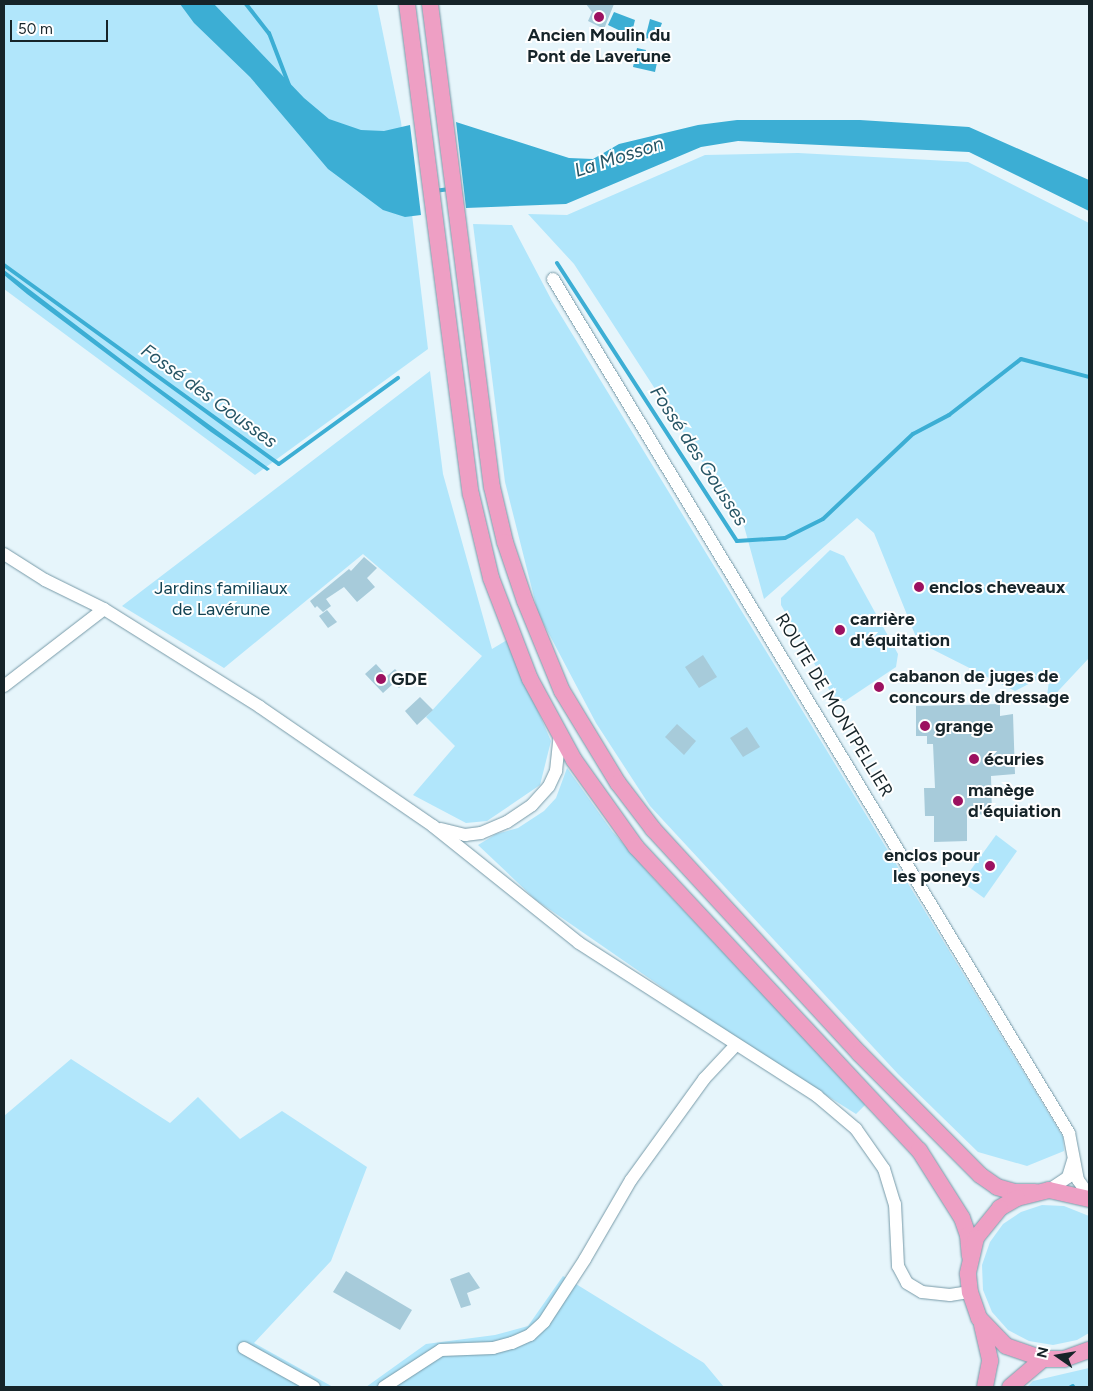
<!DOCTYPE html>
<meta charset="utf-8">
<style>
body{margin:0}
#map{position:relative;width:1093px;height:1391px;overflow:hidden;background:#e6f5fb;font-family:Figtree,sans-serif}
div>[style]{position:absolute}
.green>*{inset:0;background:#b1e6fb}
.water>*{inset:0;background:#3caed4}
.stream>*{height:4px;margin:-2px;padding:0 2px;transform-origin:2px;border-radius:2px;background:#3caed4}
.building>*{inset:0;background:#a7cbda}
.roads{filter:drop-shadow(0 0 1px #779aa8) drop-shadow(0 0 1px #779aa8)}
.minor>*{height:12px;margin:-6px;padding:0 6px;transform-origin:6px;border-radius:6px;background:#fff}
.major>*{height:16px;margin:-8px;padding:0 8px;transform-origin:8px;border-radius:8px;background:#ee9fc4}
.dots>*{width:14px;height:14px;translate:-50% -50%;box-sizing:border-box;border:2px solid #fff;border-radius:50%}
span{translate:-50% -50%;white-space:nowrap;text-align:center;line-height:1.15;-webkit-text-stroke:4px #fff;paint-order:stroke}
.poi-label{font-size:18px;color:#162429;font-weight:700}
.left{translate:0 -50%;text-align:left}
.right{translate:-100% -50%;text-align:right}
.park-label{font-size:18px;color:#124353}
.street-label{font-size:18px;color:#162429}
.water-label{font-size:19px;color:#265565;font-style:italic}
.frame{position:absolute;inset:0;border:5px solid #162429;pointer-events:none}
.north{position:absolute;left:1033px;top:1331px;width:50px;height:50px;-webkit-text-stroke:4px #fff;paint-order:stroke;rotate:283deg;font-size:14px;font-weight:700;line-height:20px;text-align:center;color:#162429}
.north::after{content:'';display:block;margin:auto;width:18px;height:22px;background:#162429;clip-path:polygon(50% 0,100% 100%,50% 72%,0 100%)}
.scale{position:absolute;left:10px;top:20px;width:98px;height:22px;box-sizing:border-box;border:2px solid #162429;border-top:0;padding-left:6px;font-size:15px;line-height:18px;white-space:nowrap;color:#162429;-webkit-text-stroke:4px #fff;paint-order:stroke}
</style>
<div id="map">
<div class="green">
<i style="clip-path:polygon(4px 4px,377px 4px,401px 122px,428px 349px,255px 475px,4px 289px)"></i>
<i style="clip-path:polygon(798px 153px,968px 162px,1089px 223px,1089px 658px,1046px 704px,1050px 673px,1015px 691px,918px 642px,874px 533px,857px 518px,764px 599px,744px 526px,574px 264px,528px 214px,567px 215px,705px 155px)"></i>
<i style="clip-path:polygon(473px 224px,512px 225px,552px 301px,1063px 1137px,1064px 1151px,1027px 1166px,978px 1152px,898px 1074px,650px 806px,596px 723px,538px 613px,505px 482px)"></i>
<i style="clip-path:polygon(430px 371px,443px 474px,492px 649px,507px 640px,551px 741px,540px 785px,487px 821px,466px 823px,413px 795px,455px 746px,426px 717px,482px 656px,363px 554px,224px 668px,122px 606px)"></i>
<i style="clip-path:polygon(830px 550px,844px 556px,898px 654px,896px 667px,845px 701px,835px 700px,781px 605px,781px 598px)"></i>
<i style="clip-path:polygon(567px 768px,612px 831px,654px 879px,866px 1104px,856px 1114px,734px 1037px,536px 900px,478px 845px,496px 834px,518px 828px,544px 811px,556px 798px)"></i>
<i style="clip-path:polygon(996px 835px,1017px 851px,984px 898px,962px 882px)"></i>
<i style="clip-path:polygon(71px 1059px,170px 1123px,198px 1097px,240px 1139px,282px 1111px,367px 1167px,331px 1261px,254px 1343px,333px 1387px,4px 1387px,4px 1116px)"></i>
<i style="clip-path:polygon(1042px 1205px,1064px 1206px,1089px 1216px,1089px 1333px,1077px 1340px,1053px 1345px,1029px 1341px,1008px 1330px,992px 1312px,983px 1290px,982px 1265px,990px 1242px,1003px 1224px,1021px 1212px)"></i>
<i style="clip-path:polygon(563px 1276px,704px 1363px,724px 1387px,366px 1387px,426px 1344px,495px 1335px,528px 1326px)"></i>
<i style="clip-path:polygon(1089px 1368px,1089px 1387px,1027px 1387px,1033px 1381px)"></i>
</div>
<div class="water">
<i style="clip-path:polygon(180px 4px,214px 4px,304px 98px,329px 119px,361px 130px,384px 131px,410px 125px,421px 215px,405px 217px,383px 210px,328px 169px,250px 77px,194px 23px)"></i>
<i style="clip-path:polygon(614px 12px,635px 20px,631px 36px,608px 25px)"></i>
<i style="clip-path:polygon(650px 19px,662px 23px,657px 36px,645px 39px)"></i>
<i style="clip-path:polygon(637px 48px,646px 50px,645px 55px,658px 58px,655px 72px,633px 67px)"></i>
<i style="clip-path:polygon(737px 120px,860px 120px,969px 127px,1089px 180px,1089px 211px,969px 152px,738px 141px,701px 147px,566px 204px,466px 208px,456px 122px,569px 158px,593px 159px,619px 144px,698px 125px)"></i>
<i style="clip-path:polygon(4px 270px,152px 383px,270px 469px,267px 471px,211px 432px,27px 294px,4px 275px)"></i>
</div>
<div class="stream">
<i style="left:246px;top:4px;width:37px;rotate:52deg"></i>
<i style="left:269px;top:33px;width:56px;rotate:69deg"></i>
<i style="left:434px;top:191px;width:16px;rotate:-7deg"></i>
<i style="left:557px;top:263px;width:331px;rotate:57.1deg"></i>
<i style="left:737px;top:541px;width:48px;rotate:-3.6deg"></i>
<i style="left:785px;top:538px;width:42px;rotate:-26.6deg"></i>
<i style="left:823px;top:519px;width:124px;rotate:-43.4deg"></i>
<i style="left:913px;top:434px;width:41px;rotate:-27.8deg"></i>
<i style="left:949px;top:415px;width:91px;rotate:-37.9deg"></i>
<i style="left:1021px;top:359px;width:70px;rotate:14.8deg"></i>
<i style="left:4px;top:265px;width:339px;rotate:35.9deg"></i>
<i style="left:279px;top:464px;width:147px;rotate:-35.9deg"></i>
<i style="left:1071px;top:1387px;width:2px;rotate:-27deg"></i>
</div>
<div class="building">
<i style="clip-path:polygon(586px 4px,614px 4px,604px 29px,588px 21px,592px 12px)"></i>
<i style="clip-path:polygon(364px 557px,377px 568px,367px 578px,375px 587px,357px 602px,344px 587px,326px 599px,331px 606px,323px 612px,317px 606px,315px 608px,310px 601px,349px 569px,351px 571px)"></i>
<i style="clip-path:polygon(327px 610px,337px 622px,328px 628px,319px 616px)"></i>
<i style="clip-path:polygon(703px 655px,717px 677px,699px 688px,685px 667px)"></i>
<i style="clip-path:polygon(376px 664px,387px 676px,395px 669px,406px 681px,399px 688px,394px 683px,383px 693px,365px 674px)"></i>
<i style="clip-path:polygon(420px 697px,433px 710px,417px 725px,405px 711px)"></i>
<i style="clip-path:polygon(1000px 704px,1000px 716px,1013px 714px,1015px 774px,991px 776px,992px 814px,967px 815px,967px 841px,934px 842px,934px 816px,925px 816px,924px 788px,935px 788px,933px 744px,927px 744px,927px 736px,916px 736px,916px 706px)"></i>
<i style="clip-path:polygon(677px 724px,696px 741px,684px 755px,665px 737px)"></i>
<i style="clip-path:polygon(747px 727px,760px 747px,743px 757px,730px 738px)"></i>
<i style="clip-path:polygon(346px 1271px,412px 1310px,400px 1330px,333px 1292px)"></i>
<i style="clip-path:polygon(469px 1272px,480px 1288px,467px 1293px,471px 1305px,461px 1308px,450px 1279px)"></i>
</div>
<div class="roads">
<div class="minor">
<i style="left:553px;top:279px;width:998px;rotate:58.86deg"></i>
<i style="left:1069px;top:1133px;width:48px;rotate:79.2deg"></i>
<i style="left:1078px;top:1180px;width:19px;rotate:54deg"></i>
<i style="left:4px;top:554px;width:49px;rotate:32.4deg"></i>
<i style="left:45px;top:580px;width:66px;rotate:26.2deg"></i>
<i style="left:4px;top:686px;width:126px;rotate:-37.6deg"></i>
<i style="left:104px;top:609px;width:184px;rotate:32.1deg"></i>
<i style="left:260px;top:707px;width:210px;rotate:34.5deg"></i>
<i style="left:433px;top:826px;width:187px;rotate:38.7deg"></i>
<i style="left:579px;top:943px;width:283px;rotate:32.7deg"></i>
<i style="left:817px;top:1096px;width:51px;rotate:40.2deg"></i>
<i style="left:856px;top:1129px;width:49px;rotate:55deg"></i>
<i style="left:884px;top:1169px;width:37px;rotate:73deg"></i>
<i style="left:895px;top:1204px;width:62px;rotate:87.2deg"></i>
<i style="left:898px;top:1266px;width:19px;rotate:62deg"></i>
<i style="left:907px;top:1283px;width:17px;rotate:31deg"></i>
<i style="left:922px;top:1292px;width:28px;rotate:6deg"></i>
<i style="left:950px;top:1295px;width:20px;rotate:-9deg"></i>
<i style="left:441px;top:829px;width:25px;rotate:14deg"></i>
<i style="left:465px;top:835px;width:16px;rotate:-7deg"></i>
<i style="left:481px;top:833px;width:28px;rotate:-23deg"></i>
<i style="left:507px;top:822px;width:30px;rotate:-34deg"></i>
<i style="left:532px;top:805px;width:25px;rotate:-48deg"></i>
<i style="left:549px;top:786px;width:17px;rotate:-65deg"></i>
<i style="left:556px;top:771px;width:36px;rotate:-84deg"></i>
<i style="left:1049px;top:1190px;width:23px;rotate:-34deg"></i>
<i style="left:1068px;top:1177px;width:17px;rotate:-73deg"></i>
<i style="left:244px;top:1348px;width:80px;rotate:29.1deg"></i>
<i style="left:384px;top:1387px;width:68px;rotate:-33deg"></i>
<i style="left:441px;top:1350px;width:52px;rotate:-2.2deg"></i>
<i style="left:493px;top:1348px;width:20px;rotate:-15deg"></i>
<i style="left:512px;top:1343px;width:20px;rotate:-24deg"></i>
<i style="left:530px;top:1335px;width:19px;rotate:-43deg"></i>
<i style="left:544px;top:1322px;width:75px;rotate:-56.9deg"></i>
<i style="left:585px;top:1259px;width:91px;rotate:-59.8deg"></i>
<i style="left:631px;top:1180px;width:125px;rotate:-54.1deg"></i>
<i style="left:704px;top:1079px;width:45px;rotate:-46.8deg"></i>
</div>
<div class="major">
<i style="left:407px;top:4px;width:494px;rotate:82.6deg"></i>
<i style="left:471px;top:494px;width:86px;rotate:76.6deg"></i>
<i style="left:491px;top:578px;width:108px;rotate:68.9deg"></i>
<i style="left:530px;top:679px;width:92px;rotate:61.5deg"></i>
<i style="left:574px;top:760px;width:107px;rotate:54.5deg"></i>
<i style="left:636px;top:847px;width:415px;rotate:47deg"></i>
<i style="left:919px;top:1150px;width:80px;rotate:57.7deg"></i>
<i style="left:962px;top:1218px;width:18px;rotate:71deg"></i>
<i style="left:968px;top:1235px;width:21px;rotate:85deg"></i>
<i style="left:430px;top:4px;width:487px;rotate:82.7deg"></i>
<i style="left:492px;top:487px;width:57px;rotate:76.7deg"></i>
<i style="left:505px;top:542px;width:62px;rotate:71.3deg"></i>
<i style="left:525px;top:601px;width:97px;rotate:67.7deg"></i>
<i style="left:562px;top:691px;width:108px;rotate:58.7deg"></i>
<i style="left:618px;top:783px;width:58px;rotate:52.7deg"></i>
<i style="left:653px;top:829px;width:304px;rotate:47.4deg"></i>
<i style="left:859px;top:1053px;width:172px;rotate:45.2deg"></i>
<i style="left:980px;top:1175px;width:21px;rotate:35deg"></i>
<i style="left:997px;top:1187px;width:19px;rotate:16deg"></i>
<i style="left:1015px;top:1192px;width:20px"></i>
<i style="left:1089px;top:1199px;width:41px;rotate:-167.3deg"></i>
<i style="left:1049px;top:1190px;width:33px;rotate:166deg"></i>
<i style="left:1017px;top:1198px;width:20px;rotate:150deg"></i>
<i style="left:1000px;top:1208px;width:38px;rotate:129deg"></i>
<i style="left:976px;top:1238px;width:37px;rotate:103deg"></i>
<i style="left:968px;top:1274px;width:18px;rotate:84deg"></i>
<i style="left:970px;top:1292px;width:28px;rotate:71deg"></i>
<i style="left:979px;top:1318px;width:39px;rotate:46deg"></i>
<i style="left:1006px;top:1346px;width:39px;rotate:19deg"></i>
<i style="left:1043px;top:1359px;width:21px"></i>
<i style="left:1064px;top:1359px;width:27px;rotate:-20deg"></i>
<i style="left:982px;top:1325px;width:37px;rotate:77deg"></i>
<i style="left:990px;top:1361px;width:26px;rotate:101deg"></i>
<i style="left:1010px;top:1387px;width:43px;rotate:-40.3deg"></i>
</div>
</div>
<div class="dots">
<i style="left:599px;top:17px;background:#9c1160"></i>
<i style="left:919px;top:587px;background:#9c1160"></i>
<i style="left:840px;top:630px;background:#9c1160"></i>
<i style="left:381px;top:679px;background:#9c1160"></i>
<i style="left:879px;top:687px;background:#9c1160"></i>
<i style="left:925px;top:726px;background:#9c1160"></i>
<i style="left:974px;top:759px;background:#9c1160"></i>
<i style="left:958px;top:801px;background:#9c1160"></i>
<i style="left:990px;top:866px;background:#9c1160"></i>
</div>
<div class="poi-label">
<span style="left:599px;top:46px">Ancien Moulin du<br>Pont de Laverune</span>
<span class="left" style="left:929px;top:587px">enclos cheveaux</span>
<span class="left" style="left:850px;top:630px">carrière<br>d'équitation</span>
<span class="left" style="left:889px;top:687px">cabanon de juges de<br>concours de dressage</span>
<span class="left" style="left:391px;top:679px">GDE</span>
<span class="left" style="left:935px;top:726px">grange</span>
<span class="left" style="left:984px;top:759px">écuries</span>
<span class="left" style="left:968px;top:801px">manège<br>d'équiation</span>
<span class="right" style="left:980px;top:866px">enclos pour<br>les poneys</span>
</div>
<div class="park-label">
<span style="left:221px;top:599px">Jardins familiaux<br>de Lavérune</span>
</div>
<div class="street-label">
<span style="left:834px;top:705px;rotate:59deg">ROUTE DE MONTPELLIER</span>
</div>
<div class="water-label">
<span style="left:619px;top:157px;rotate:-18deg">La Mosson</span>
<span style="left:209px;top:396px;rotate:36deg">Fossé des Gousses</span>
<span style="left:699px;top:456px;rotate:57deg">Fossé des Gousses</span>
</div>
<div class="frame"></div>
<div class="north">N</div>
<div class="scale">50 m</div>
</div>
